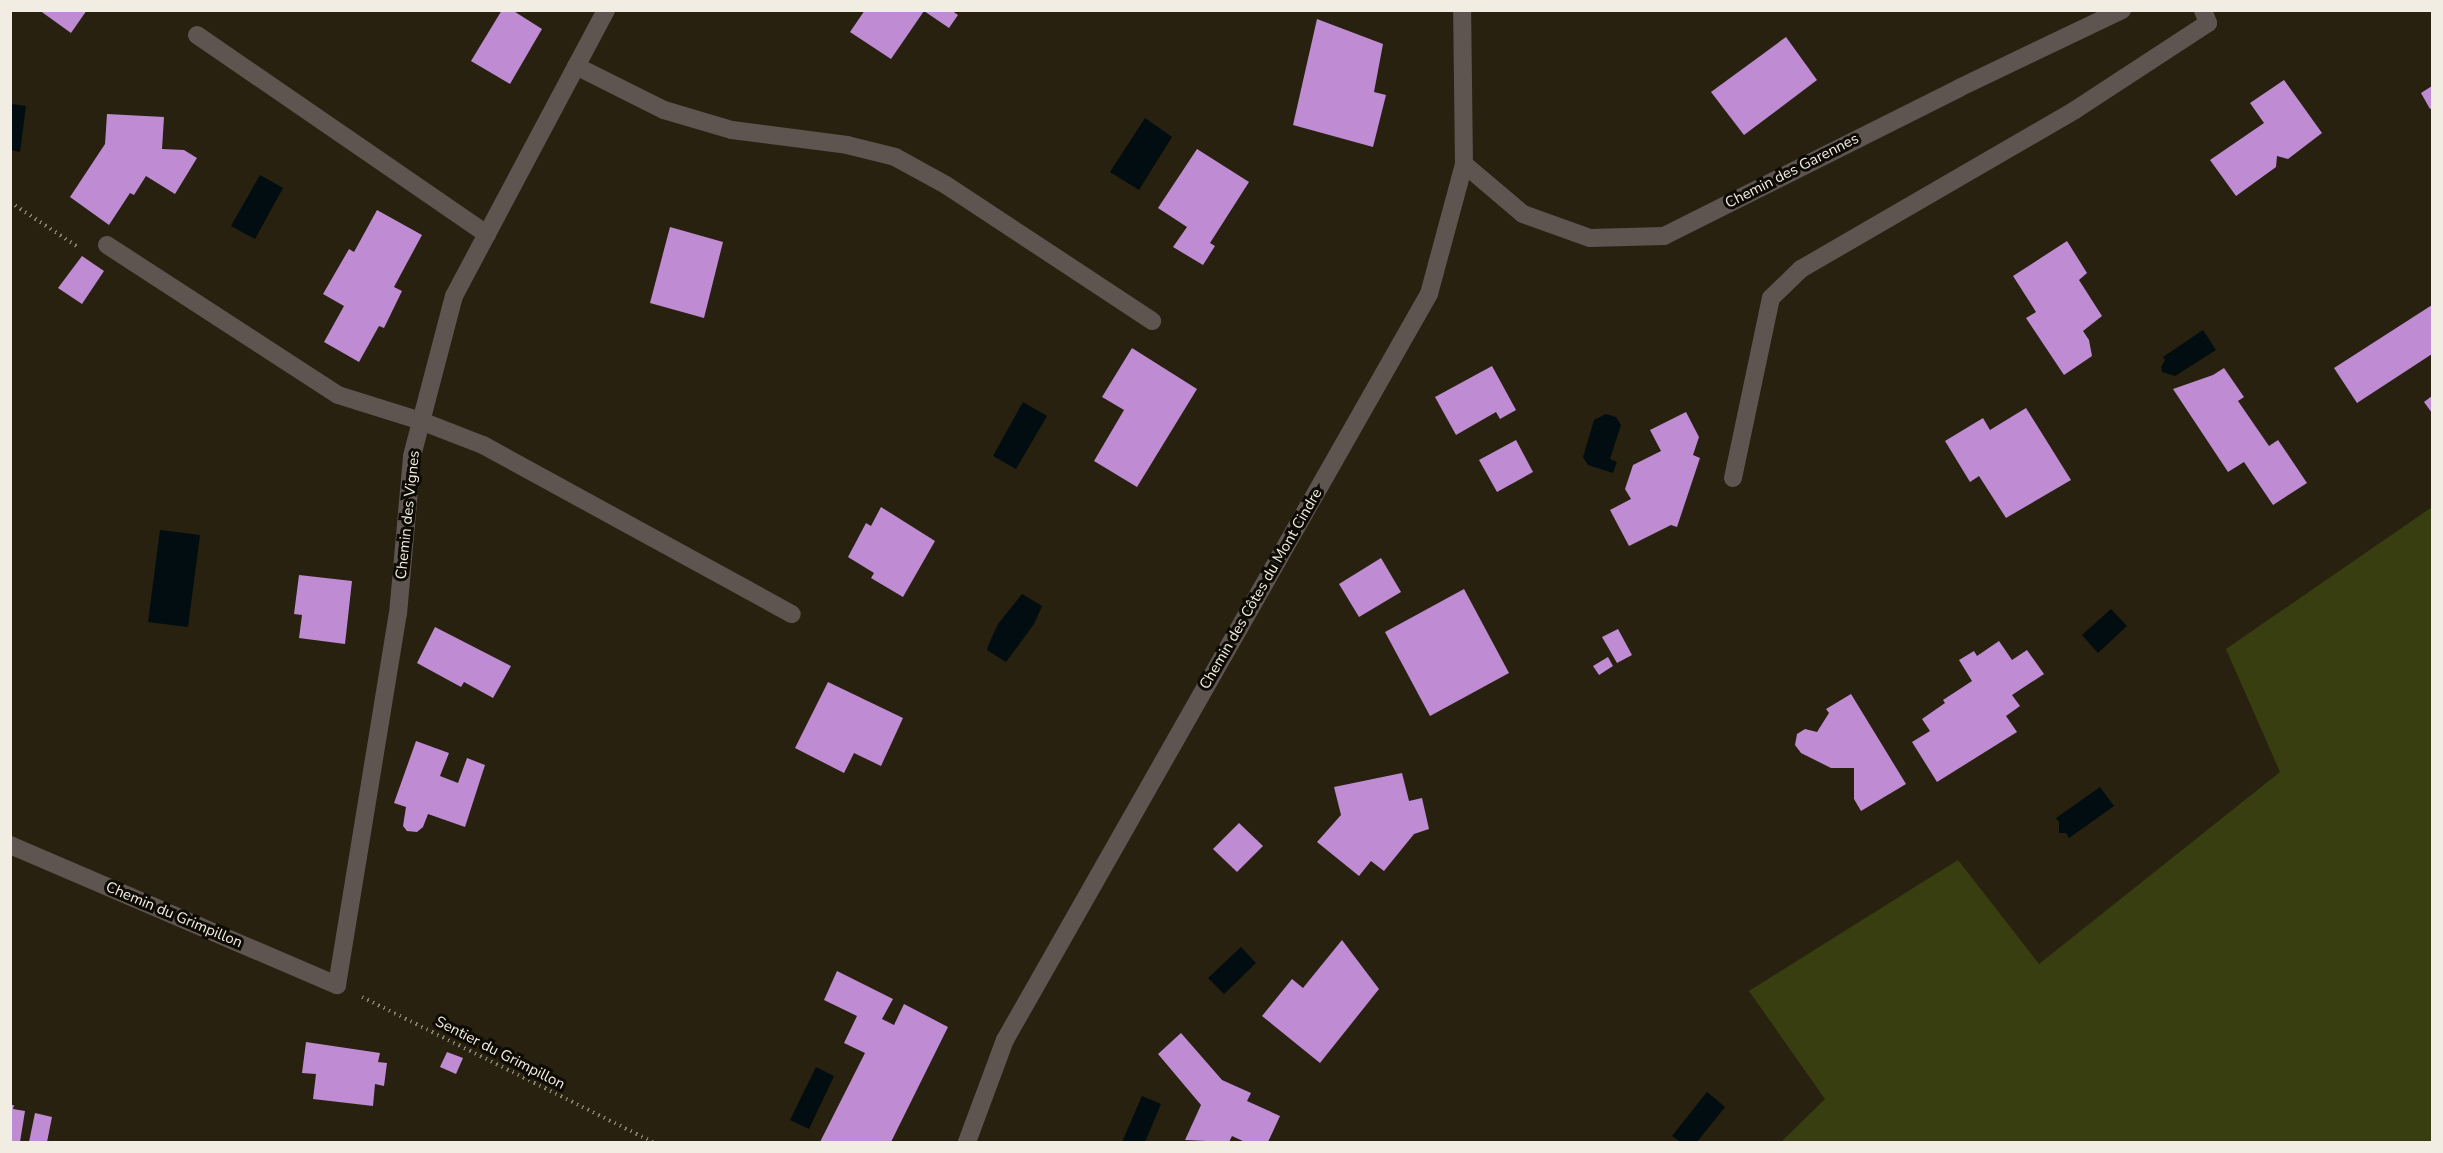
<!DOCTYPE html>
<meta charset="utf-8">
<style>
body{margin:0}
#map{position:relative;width:2443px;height:1153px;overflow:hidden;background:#28210f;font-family:"Nunito Sans",sans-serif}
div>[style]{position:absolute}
.green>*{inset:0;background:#383e10}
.water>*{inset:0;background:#010d10}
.building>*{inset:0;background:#bf8cd4}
.path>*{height:4px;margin-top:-2px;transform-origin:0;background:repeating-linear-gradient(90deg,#857f70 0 1.5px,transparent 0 6px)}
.lane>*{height:18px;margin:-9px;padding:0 9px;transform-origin:9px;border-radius:9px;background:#5e5551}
.street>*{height:18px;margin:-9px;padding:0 9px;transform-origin:9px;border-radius:9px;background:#5e5551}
span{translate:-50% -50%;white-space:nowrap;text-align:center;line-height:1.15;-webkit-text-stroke:6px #0e0b05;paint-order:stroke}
.street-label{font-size:15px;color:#f2ede2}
.frame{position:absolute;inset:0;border:12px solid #f2ede2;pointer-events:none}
</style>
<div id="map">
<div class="green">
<i style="clip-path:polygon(2432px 507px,2432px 1142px,1781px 1142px,1825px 1099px,1749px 991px,1958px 860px,2039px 964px,2280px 772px,2226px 649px)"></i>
</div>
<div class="water">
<i style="clip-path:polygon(11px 104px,26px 106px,20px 152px,11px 150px)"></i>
<i style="clip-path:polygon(1145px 118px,1172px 137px,1139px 190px,1110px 172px)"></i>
<i style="clip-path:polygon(260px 175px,283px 188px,255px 239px,231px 226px)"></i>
<i style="clip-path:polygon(2203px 330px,2216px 350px,2175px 376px,2162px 372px,2161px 367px,2165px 360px,2163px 357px)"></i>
<i style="clip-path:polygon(1023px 402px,1047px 416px,1016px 469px,993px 456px)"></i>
<i style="clip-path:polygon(1606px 414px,1616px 417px,1621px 425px,1610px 459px,1617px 462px,1613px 473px,1588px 465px,1583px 457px,1594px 420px)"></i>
<i style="clip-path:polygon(160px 530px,200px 535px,188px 627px,148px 622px)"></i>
<i style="clip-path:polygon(1022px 594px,1042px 606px,1034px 624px,1006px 662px,987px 650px,988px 646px,998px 624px)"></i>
<i style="clip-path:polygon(2111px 609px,2127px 626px,2098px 653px,2082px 635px)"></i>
<i style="clip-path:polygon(2100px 787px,2114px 806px,2069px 838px,2066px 833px,2059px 833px,2059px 822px,2056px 818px)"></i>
<i style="clip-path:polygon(1241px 947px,1256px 963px,1224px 994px,1208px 978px)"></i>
<i style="clip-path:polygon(816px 1067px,834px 1076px,809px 1129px,790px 1120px)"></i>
<i style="clip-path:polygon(1707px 1092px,1725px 1107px,1697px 1142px,1681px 1142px,1672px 1136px)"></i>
<i style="clip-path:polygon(1142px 1096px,1161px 1104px,1145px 1142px,1122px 1142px)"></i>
</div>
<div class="building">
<i style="clip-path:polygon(39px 10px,87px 10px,71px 33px)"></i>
<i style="clip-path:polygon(502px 10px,512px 10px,542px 29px,510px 84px,471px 61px)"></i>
<i style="clip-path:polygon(865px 10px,951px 10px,958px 15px,949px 28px,924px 11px,891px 59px,850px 32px)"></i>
<i style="clip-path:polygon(1317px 19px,1383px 44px,1374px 92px,1386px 95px,1373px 147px,1293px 125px)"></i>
<i style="clip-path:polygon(1786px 37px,1817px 80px,1744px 135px,1711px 92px)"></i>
<i style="clip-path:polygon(2284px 80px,2322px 133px,2288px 159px,2277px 156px,2276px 167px,2236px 196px,2210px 160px,2264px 123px,2250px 103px)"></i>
<i style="clip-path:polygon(2432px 86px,2432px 108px,2430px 109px,2421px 93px)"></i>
<i style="clip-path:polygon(107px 114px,164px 117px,162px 149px,184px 150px,197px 158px,175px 194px,146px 176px,134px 195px,130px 193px,109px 225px,70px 197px,105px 144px)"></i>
<i style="clip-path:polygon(1197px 149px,1249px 182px,1210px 243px,1215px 246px,1203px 265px,1173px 247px,1187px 227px,1158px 208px)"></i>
<i style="clip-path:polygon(377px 210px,422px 235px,394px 287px,402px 291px,384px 328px,379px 326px,359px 362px,324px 342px,344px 306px,323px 294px,349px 249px,354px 252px)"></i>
<i style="clip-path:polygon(670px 227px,723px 242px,704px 318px,650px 303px)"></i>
<i style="clip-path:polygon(2067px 241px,2087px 273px,2079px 280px,2102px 316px,2083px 331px,2089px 340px,2092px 356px,2064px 375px,2026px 318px,2036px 312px,2013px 276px)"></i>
<i style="clip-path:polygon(82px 256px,104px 271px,82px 304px,58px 288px)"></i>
<i style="clip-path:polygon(2432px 305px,2432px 354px,2357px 403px,2334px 368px)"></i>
<i style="clip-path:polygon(1132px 348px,1197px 389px,1137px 487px,1094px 461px,1124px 410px,1102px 397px)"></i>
<i style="clip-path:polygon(1492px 366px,1516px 410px,1500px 419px,1496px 412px,1456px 435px,1435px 397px)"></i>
<i style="clip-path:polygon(2224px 368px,2244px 397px,2238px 401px,2269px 446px,2278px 440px,2307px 483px,2273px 505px,2244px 462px,2228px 472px,2173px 389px,2213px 375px)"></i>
<i style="clip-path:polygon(2432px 396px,2432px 413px,2424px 402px)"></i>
<i style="clip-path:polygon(2026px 408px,2071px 480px,2006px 518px,1979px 476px,1970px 482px,1945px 441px,1983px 418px,1990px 430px)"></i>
<i style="clip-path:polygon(1686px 412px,1699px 437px,1693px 455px,1700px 458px,1677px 527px,1671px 525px,1629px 546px,1610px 510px,1631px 499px,1625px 489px,1633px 465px,1661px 451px,1650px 430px)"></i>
<i style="clip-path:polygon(1516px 440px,1533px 472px,1497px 492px,1479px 460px)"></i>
<i style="clip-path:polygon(881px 507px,935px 541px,903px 597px,871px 578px,874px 573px,848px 557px,866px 523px,871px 526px)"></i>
<i style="clip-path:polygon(1381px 558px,1401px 592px,1359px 617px,1339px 584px)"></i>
<i style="clip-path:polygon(299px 575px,352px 581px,345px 644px,299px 638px,302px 615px,294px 614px)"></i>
<i style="clip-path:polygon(1464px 589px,1509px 673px,1430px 716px,1385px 632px)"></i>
<i style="clip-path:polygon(435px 627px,511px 666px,493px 698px,464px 682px,461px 687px,417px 663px)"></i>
<i style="clip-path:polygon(1618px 629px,1632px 655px,1617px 663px,1602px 637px)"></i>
<i style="clip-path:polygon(1999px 641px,2012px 660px,2027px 650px,2044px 674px,2012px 695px,2020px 706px,2006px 716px,2017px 732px,1937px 782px,1912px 742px,1930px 731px,1922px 719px,1945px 703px,1943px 700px,1972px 681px,1959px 660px,1974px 651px,1977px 656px)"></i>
<i style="clip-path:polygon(1608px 657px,1613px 666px,1599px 675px,1593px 666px)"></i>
<i style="clip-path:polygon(828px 682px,903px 718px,881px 766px,854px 753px,844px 773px,795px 748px)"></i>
<i style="clip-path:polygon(1851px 694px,1906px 784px,1861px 811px,1854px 799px,1854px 768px,1831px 768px,1801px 753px,1795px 745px,1797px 734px,1805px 729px,1817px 732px,1829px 713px,1826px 709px)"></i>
<i style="clip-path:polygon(416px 741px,449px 753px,440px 776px,458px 783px,467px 758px,485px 765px,465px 827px,428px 814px,423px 827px,417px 832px,407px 831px,403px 826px,406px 807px,394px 803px)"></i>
<i style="clip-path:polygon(1402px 773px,1409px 801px,1422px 798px,1429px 829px,1414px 834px,1384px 871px,1371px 861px,1359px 876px,1317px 842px,1341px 815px,1334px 787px)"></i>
<i style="clip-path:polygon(1239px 823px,1263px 846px,1237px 872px,1213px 849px)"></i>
<i style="clip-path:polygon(1342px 940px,1379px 989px,1320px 1063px,1262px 1016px,1292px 979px,1303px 988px)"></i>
<i style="clip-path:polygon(837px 971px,893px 999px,882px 1019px,894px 1025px,904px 1004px,948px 1027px,891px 1142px,820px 1142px,865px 1053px,844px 1043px,857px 1016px,824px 1000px)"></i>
<i style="clip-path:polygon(1181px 1033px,1222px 1080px,1251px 1093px,1247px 1101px,1280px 1116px,1268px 1142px,1245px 1142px,1232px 1136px,1229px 1142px,1185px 1140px,1201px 1105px,1158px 1054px)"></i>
<i style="clip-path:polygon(306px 1042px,380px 1053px,378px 1062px,387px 1063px,384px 1086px,375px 1084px,373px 1106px,313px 1099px,316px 1074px,302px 1073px)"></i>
<i style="clip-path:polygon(447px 1052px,463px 1058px,456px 1074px,440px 1067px)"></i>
<i style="clip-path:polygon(10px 1105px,14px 1105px,13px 1109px,25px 1111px,20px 1142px,10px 1142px)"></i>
<i style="clip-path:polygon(35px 1113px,52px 1117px,47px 1142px,29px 1142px)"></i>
</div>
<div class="path">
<i style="left:10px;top:202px;width:82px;rotate:33.5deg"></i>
<i style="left:362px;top:997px;width:325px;rotate:26.5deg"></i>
</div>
<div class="lane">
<i style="left:197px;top:35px;width:352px;rotate:34.5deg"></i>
<i style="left:576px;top:66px;width:98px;rotate:26.6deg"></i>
<i style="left:664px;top:110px;width:71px;rotate:16.4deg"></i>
<i style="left:732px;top:130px;width:116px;rotate:7.4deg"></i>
<i style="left:847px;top:145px;width:49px;rotate:14deg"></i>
<i style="left:895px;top:157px;width:58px;rotate:28.8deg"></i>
<i style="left:946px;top:185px;width:247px;rotate:33.4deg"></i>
<i style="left:107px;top:245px;width:275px;rotate:33deg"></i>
<i style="left:338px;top:395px;width:87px;rotate:17.4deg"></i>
<i style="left:421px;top:421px;width:66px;rotate:21.2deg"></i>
<i style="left:483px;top:445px;width:352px;rotate:28.7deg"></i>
</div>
<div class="street">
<i style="left:1464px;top:164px;width:77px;rotate:40.3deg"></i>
<i style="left:1523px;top:214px;width:71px;rotate:19.7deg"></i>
<i style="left:1590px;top:238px;width:74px;rotate:-1.5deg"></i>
<i style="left:1664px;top:236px;width:330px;rotate:-26.6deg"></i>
<i style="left:1959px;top:88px;width:181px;rotate:-25.6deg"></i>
<i style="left:1733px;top:478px;width:184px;rotate:-78.1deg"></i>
<i style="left:1771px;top:298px;width:42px;rotate:-44deg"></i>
<i style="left:1801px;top:269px;width:317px;rotate:-30.1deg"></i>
<i style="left:2075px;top:110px;width:159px;rotate:-33.2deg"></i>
<i style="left:2208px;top:23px;width:14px;rotate:-111deg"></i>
<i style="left:10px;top:845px;width:356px;rotate:23.2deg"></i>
<i style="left:337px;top:985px;width:376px;rotate:-80.7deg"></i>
<i style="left:398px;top:614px;width:159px;rotate:-84.9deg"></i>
<i style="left:412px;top:456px;width:165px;rotate:-75.3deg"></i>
<i style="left:454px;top:296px;width:324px;rotate:-62deg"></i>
<i style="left:967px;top:1142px;width:109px;rotate:-69.6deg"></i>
<i style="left:1005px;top:1040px;width:858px;rotate:-60.39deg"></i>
<i style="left:1429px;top:294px;width:135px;rotate:-74.9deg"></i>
<i style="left:1464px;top:164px;width:154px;rotate:-90.7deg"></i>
</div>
<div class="street-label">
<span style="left:1792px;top:171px;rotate:-27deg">Chemin des Garennes</span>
<span style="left:408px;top:515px;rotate:-84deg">Chemin des Vignes</span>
<span style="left:1261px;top:589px;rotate:-60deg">Chemin des Côtes du Mont Cindre</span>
<span style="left:174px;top:915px;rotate:23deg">Chemin du Grimpillon</span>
<span style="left:500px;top:1053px;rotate:27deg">Sentier du Grimpillon</span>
</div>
<div class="frame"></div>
</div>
